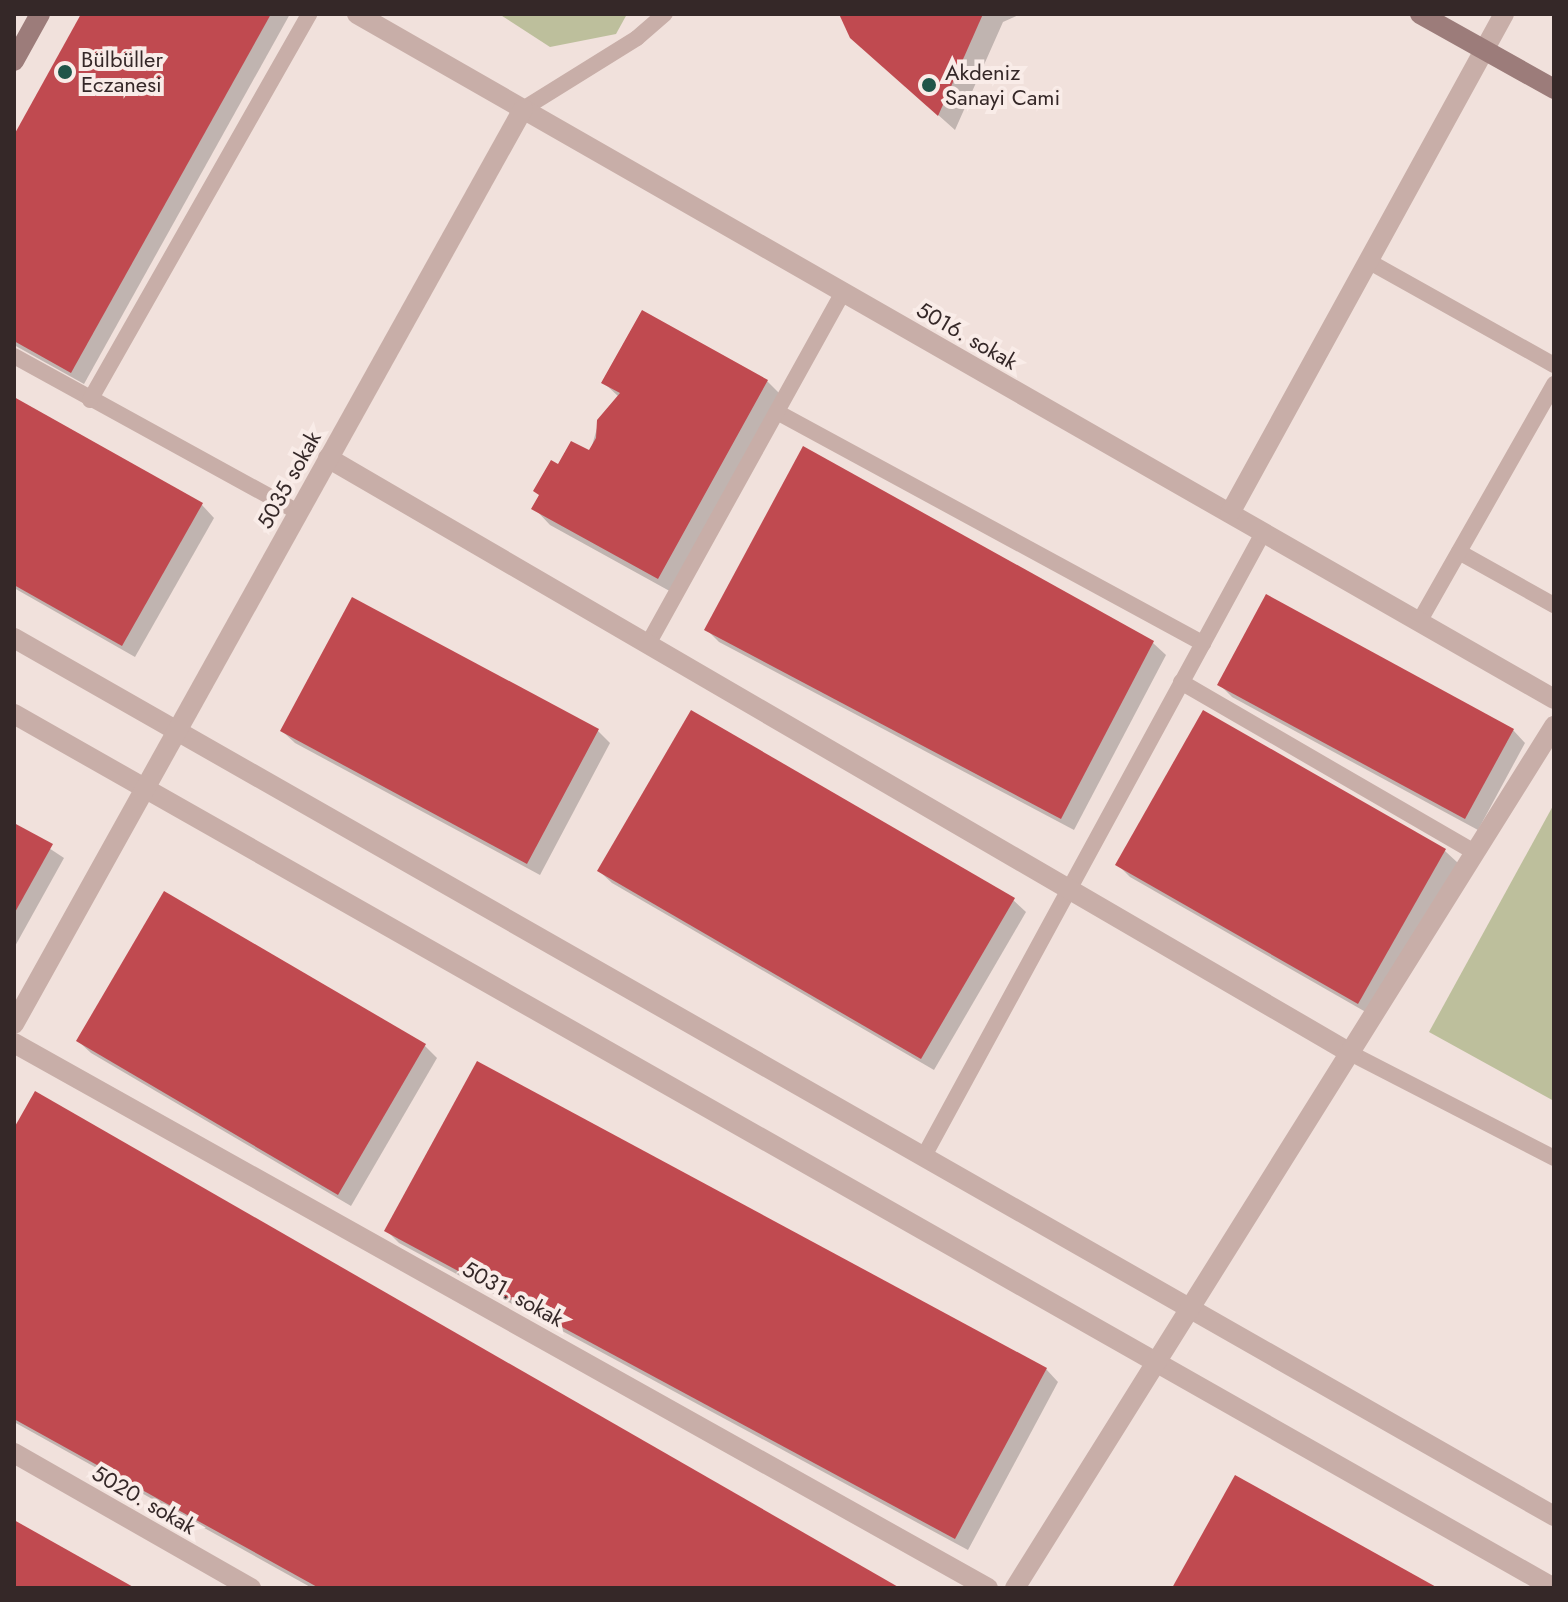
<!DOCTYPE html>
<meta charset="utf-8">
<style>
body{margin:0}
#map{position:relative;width:1568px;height:1602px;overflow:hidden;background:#f1e1dc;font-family:Jost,sans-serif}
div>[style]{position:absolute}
.green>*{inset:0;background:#bdbf9c}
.shadow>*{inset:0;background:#0003}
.building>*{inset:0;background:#c04a50}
.service>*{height:16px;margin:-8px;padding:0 8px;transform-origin:8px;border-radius:8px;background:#c8aea8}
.minor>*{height:20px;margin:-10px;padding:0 10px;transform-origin:10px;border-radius:10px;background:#c8aea8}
.secondary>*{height:20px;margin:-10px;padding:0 10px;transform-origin:10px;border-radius:10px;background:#9c7c7a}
.dots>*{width:22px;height:22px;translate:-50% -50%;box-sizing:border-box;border:4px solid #f9ece8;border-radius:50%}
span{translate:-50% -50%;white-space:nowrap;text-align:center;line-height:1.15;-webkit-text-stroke:8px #f9ece8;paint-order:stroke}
.poi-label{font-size:22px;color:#352828}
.left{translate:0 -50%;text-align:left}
.street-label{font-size:22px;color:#352828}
.frame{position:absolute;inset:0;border:16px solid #352828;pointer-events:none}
</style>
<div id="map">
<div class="green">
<i style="clip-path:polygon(499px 14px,627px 14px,616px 34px,550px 47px)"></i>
<i style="clip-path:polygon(1554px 804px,1554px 1101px,1429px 1032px)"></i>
</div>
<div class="shadow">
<i style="clip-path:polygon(84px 14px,290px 14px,84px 384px,14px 345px,14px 139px)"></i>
<i style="clip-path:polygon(841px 14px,1021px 14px,1003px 22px,955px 130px,851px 37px)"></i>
<i style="clip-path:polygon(767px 381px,784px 398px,675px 594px,550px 525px,534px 508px,559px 467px,590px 453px,599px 421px,619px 397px,604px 383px)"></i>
<i style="clip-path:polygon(14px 399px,202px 505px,214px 518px,135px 657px,14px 588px)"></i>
<i style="clip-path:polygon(804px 449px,1153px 643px,1166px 655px,1074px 830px,719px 642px,706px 629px)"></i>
<i style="clip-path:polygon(353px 600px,598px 731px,610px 743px,540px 875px,295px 743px,282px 731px)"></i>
<i style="clip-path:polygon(1219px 684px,1513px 730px,1525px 743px,1478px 830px,1232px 697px)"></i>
<i style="clip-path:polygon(1204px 713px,1445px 851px,1458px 863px,1371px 1015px,1130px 877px,1117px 864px)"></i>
<i style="clip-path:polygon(14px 825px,64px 858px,14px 948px)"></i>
<i style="clip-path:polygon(599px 871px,1013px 900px,1026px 912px,934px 1070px,612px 883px)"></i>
<i style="clip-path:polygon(78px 1041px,425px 1046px,437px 1058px,351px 1206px,91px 1053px)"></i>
<i style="clip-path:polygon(14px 1132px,896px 1588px,312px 1588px,14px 1422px)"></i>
<i style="clip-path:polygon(387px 1231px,1046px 1369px,1058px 1382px,968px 1550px,399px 1243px)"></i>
</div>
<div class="building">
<i style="clip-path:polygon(81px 14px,271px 14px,71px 373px,14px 341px,14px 135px)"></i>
<i style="clip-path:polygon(839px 14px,983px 14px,938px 116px,850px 38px)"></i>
<i style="clip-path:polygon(642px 310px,768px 380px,658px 579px,531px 509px,539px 495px,533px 491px,551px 460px,558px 464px,571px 441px,589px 450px,596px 438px,597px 420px,620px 393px,601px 383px)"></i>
<i style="clip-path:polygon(14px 397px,203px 503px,122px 646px,14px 585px)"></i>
<i style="clip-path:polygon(803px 446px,1154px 641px,1061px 819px,704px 630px)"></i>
<i style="clip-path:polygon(1266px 594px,1514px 729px,1465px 819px,1217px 685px)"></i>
<i style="clip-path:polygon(352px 597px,599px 729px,527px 864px,280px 731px)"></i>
<i style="clip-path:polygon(691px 710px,1015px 898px,921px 1059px,597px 871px)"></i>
<i style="clip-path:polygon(1203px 710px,1446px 849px,1358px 1004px,1115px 865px)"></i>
<i style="clip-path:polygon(14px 823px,53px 844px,14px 914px)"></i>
<i style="clip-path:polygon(164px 891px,426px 1044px,338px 1195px,76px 1041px)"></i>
<i style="clip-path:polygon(477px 1061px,1047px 1368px,955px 1539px,384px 1231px)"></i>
<i style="clip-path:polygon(35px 1091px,900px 1588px,319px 1588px,14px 1419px,14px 1128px)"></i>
<i style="clip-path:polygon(1235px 1475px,1438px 1588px,1172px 1588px)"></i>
<i style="clip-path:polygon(14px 1520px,135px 1588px,14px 1588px)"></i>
</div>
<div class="service">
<i style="left:523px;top:109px;width:134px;rotate:-31.9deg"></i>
<i style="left:637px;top:38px;width:37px;rotate:-41deg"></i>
<i style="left:1368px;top:261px;width:213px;rotate:29.2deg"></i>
<i style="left:14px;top:356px;width:324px;rotate:28.8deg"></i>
<i style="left:90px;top:400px;width:444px;rotate:-60.4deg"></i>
<i style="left:777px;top:412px;width:485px;rotate:28.5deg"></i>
<i style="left:1459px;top:552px;width:109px;rotate:29.2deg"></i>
<i style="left:1419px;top:622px;width:274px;rotate:-60.4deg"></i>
<i style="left:648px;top:644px;width:402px;rotate:-61deg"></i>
<i style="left:1181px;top:682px;width:341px;rotate:30.1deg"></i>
<i style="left:1352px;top:1054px;width:227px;rotate:27.2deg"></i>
<i style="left:924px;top:1156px;width:709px;rotate:-61.45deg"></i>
</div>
<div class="minor">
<i style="left:357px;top:14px;width:1379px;rotate:29.78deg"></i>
<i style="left:328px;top:458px;width:1185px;rotate:30.2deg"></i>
<i style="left:1230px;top:513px;width:569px;rotate:-61.23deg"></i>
<i style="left:14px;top:638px;width:1773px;rotate:29.69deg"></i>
<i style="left:14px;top:714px;width:1771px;rotate:29.58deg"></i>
<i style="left:14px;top:1024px;width:1047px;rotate:-60.91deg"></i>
<i style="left:14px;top:1043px;width:1116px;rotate:29.23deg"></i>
<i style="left:14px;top:1453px;width:273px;rotate:29.7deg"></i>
<i style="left:1015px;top:1588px;width:1017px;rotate:-57.98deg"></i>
</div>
<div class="secondary">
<i style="left:1420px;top:14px;width:154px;rotate:29.2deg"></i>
<i style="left:14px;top:61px;width:54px;rotate:-61deg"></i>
</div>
<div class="dots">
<i style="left:65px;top:72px;background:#205549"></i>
<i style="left:929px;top:85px;background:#205549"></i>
</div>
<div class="poi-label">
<span class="left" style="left:81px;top:72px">Bülbüller<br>Eczanesi</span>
<span class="left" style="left:945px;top:85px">Akdeniz<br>Sanayi Cami</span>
</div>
<div class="street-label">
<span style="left:967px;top:336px;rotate:30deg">5016. sokak</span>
<span style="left:289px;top:480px;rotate:-61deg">5035 sokak</span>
<span style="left:513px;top:1294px;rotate:29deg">5031. sokak</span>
<span style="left:144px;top:1500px;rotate:30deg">5020. sokak</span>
</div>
<div class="frame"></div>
</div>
